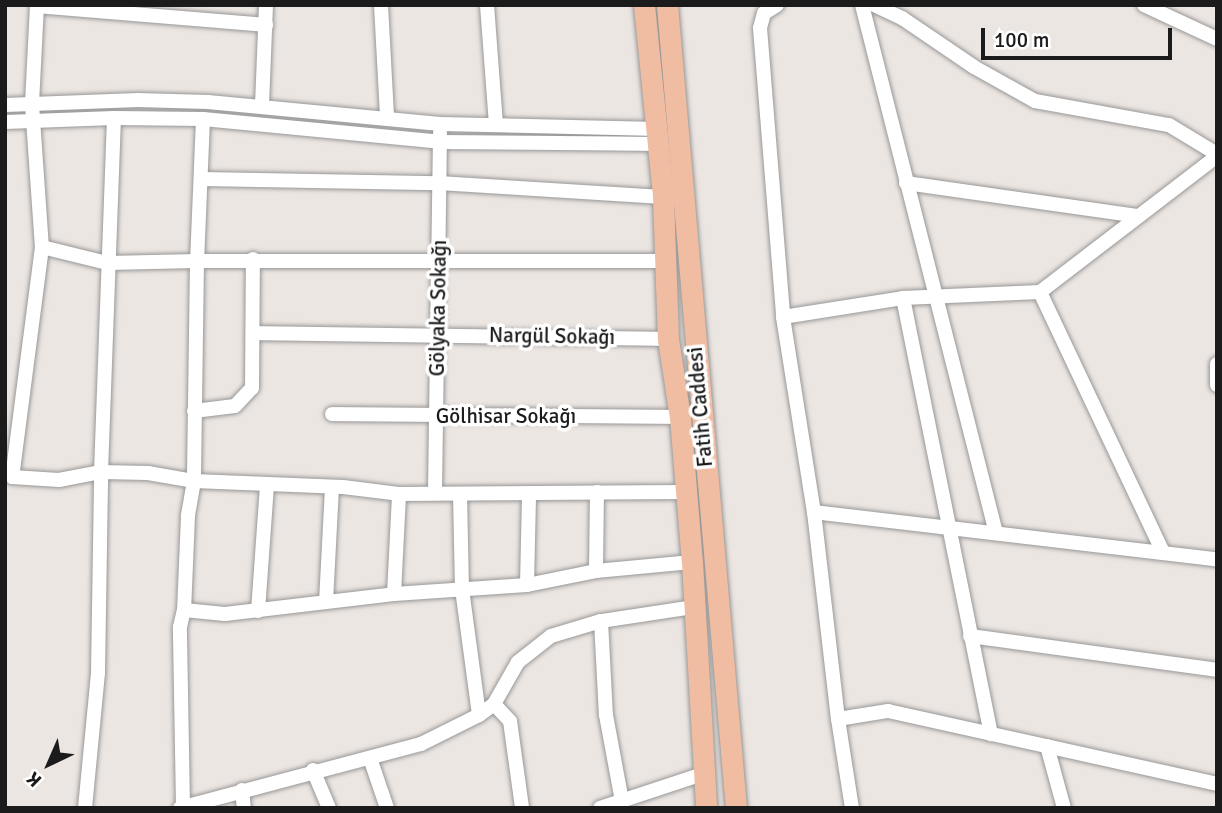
<!DOCTYPE html>
<meta charset="utf-8">
<style>
body{margin:0}
#map{position:relative;width:1222px;height:813px;overflow:hidden;background:#ece6e2;font-family:Signika,sans-serif}
div>[style]{position:absolute}
.roads{filter:drop-shadow(0 0 2px #989898) drop-shadow(0 0 2px #989898)}
.street>*{height:14px;margin:-7px;padding:0 7px;transform-origin:7px;border-radius:7px;background:#fff}
.primary>*{height:21px;margin:-10.5px;padding:0 10.5px;transform-origin:10.5px;border-radius:10.5px;background:#f0bda2}
span{translate:-50% -50%;white-space:nowrap;text-align:center;line-height:1.15;-webkit-text-stroke:7px #fff;paint-order:stroke}
.street-label{font-size:21px;color:#1b1b1b}
.frame{position:absolute;inset:0;border:7px solid #1b1b1b;pointer-events:none}
.north{position:absolute;left:14px;top:729px;width:70px;height:70px;-webkit-text-stroke:5px #fff;paint-order:stroke;rotate:224deg;font-size:19px;font-weight:700;line-height:28px;text-align:center;color:#1b1b1b}
.north::after{content:'';display:block;margin:auto;width:24px;height:32px;background:#1b1b1b;clip-path:polygon(50% 0,100% 100%,50% 72%,0 100%)}
.scale{position:absolute;left:981px;top:28px;width:191px;height:32px;box-sizing:border-box;border:4px solid #1b1b1b;border-top:0;padding-left:9px;font-size:21px;line-height:24px;white-space:nowrap;color:#1b1b1b;-webkit-text-stroke:5px #fff;paint-order:stroke}
</style>
<div id="map">
<div class="roads">
<div class="street">
<i style="left:37px;top:5px;width:100px;rotate:92.9deg"></i>
<i style="left:32px;top:105px;width:142px;rotate:86deg"></i>
<i style="left:42px;top:247px;width:67px;rotate:13.8deg"></i>
<i style="left:107px;top:263px;width:90px;rotate:-1.3deg"></i>
<i style="left:197px;top:261px;width:220px;rotate:90.8deg"></i>
<i style="left:194px;top:481px;width:36px;rotate:100deg"></i>
<i style="left:188px;top:516px;width:94px;rotate:92.4deg"></i>
<i style="left:184px;top:610px;width:41px;rotate:5.6deg"></i>
<i style="left:225px;top:614px;width:170px;rotate:-6.7deg"></i>
<i style="left:394px;top:594px;width:133px;rotate:-3.9deg"></i>
<i style="left:527px;top:585px;width:70px;rotate:-11.5deg"></i>
<i style="left:596px;top:571px;width:96px;rotate:-5.4deg"></i>
<i style="left:381px;top:5px;width:112px;rotate:86.9deg"></i>
<i style="left:487px;top:5px;width:120px;rotate:85.7deg"></i>
<i style="left:777px;top:5px;width:15px;rotate:148deg"></i>
<i style="left:764px;top:13px;width:16px;rotate:105deg"></i>
<i style="left:760px;top:28px;width:290px;rotate:85.4deg"></i>
<i style="left:783px;top:317px;width:197px;rotate:81deg"></i>
<i style="left:814px;top:512px;width:208px;rotate:83.4deg"></i>
<i style="left:838px;top:719px;width:90px;rotate:81.1deg"></i>
<i style="left:862px;top:5px;width:545px;rotate:75.76deg"></i>
<i style="left:874px;top:5px;width:31px;rotate:25deg"></i>
<i style="left:902px;top:18px;width:87px;rotate:34.2deg"></i>
<i style="left:974px;top:67px;width:70px;rotate:29.1deg"></i>
<i style="left:1035px;top:101px;width:136px;rotate:10.2deg"></i>
<i style="left:1169px;top:125px;width:56px;rotate:31.1deg"></i>
<i style="left:1144px;top:5px;width:81px;rotate:25deg"></i>
<i style="left:37px;top:6px;width:230px;rotate:4.7deg"></i>
<i style="left:5px;top:105px;width:133px;rotate:-2.2deg"></i>
<i style="left:138px;top:100px;width:70px;rotate:1.6deg"></i>
<i style="left:208px;top:102px;width:233px;rotate:5.4deg"></i>
<i style="left:440px;top:124px;width:218px;rotate:1.3deg"></i>
<i style="left:262px;top:105px;width:100px;rotate:-87.7deg"></i>
<i style="left:203px;top:119px;width:142px;rotate:92.4deg"></i>
<i style="left:197px;top:261px;width:468px"></i>
<i style="left:5px;top:122px;width:109px;rotate:-2.1deg"></i>
<i style="left:114px;top:118px;width:89px;rotate:0.6deg"></i>
<i style="left:203px;top:119px;width:238px;rotate:5.5deg"></i>
<i style="left:440px;top:142px;width:219px;rotate:0.5deg"></i>
<i style="left:201px;top:179px;width:238px;rotate:1deg"></i>
<i style="left:439px;top:183px;width:224px;rotate:3.6deg"></i>
<i style="left:906px;top:183px;width:235px;rotate:8.1deg"></i>
<i style="left:42px;top:247px;width:232px;rotate:97.4deg"></i>
<i style="left:12px;top:477px;width:47px;rotate:3.7deg"></i>
<i style="left:59px;top:480px;width:43px;rotate:-10.8deg"></i>
<i style="left:101px;top:472px;width:47px;rotate:1.2deg"></i>
<i style="left:148px;top:473px;width:47px;rotate:9.9deg"></i>
<i style="left:194px;top:481px;width:149px;rotate:2.3deg"></i>
<i style="left:343px;top:487px;width:56px;rotate:7.1deg"></i>
<i style="left:399px;top:494px;width:287px;rotate:-0.4deg"></i>
<i style="left:1040px;top:292px;width:223px;rotate:-37.5deg"></i>
<i style="left:903px;top:298px;width:445px;rotate:78.6deg"></i>
<i style="left:783px;top:317px;width:121px;rotate:-9deg"></i>
<i style="left:903px;top:298px;width:137px;rotate:-2.5deg"></i>
<i style="left:1040px;top:292px;width:288px;rotate:64.7deg"></i>
<i style="left:253px;top:333px;width:415px;rotate:0.8deg"></i>
<i style="left:1217px;top:364px;width:21px;rotate:90deg"></i>
<i style="left:194px;top:411px;width:41px;rotate:-7deg"></i>
<i style="left:235px;top:406px;width:25px;rotate:-47deg"></i>
<i style="left:252px;top:388px;width:129px;rotate:-89.6deg"></i>
<i style="left:332px;top:414px;width:348px;rotate:0.5deg"></i>
<i style="left:435px;top:492px;width:359px;rotate:-89.2deg"></i>
<i style="left:460px;top:494px;width:95px;rotate:88.8deg"></i>
<i style="left:462px;top:589px;width:127px;rotate:82.3deg"></i>
<i style="left:814px;top:512px;width:406px;rotate:6.7deg"></i>
<i style="left:596px;top:571px;width:79px;rotate:-89.3deg"></i>
<i style="left:527px;top:585px;width:91px;rotate:-88.7deg"></i>
<i style="left:394px;top:594px;width:100px;rotate:-87.1deg"></i>
<i style="left:326px;top:602px;width:115px;rotate:-87deg"></i>
<i style="left:258px;top:611px;width:125px;rotate:-85.9deg"></i>
<i style="left:601px;top:621px;width:94px;rotate:87deg"></i>
<i style="left:606px;top:715px;width:87px;rotate:79.5deg"></i>
<i style="left:970px;top:636px;width:249px;rotate:7.8deg"></i>
<i style="left:494px;top:704px;width:23px;rotate:47deg"></i>
<i style="left:510px;top:721px;width:88px;rotate:82.1deg"></i>
<i style="left:838px;top:719px;width:51px;rotate:-9.1deg"></i>
<i style="left:888px;top:711px;width:337px;rotate:12.5deg"></i>
<i style="left:1047px;top:746px;width:64px;rotate:74.7deg"></i>
<i style="left:370px;top:758px;width:53px;rotate:71.2deg"></i>
<i style="left:313px;top:770px;width:41px;rotate:67.2deg"></i>
<i style="left:242px;top:790px;width:18px;rotate:84deg"></i>
<i style="left:183px;top:807px;width:180px;rotate:-91deg"></i>
<i style="left:180px;top:627px;width:17px;rotate:-77deg"></i>
<i style="left:85px;top:808px;width:136px;rotate:-84.5deg"></i>
<i style="left:98px;top:673px;width:201px;rotate:-89.1deg"></i>
<i style="left:101px;top:472px;width:354px;rotate:-87.9deg"></i>
<i style="left:180px;top:808px;width:249px;rotate:-14.9deg"></i>
<i style="left:421px;top:744px;width:65px;rotate:-26.6deg"></i>
<i style="left:479px;top:715px;width:19px;rotate:-36deg"></i>
<i style="left:494px;top:704px;width:48px;rotate:-60.3deg"></i>
<i style="left:518px;top:662px;width:42px;rotate:-38.2deg"></i>
<i style="left:551px;top:636px;width:52px;rotate:-16.7deg"></i>
<i style="left:601px;top:621px;width:94px;rotate:-8.6deg"></i>
<i style="left:600px;top:808px;width:108px;rotate:-18.3deg"></i>
</div>
<div class="primary">
<i style="left:644px;top:5px;width:193px;rotate:84.3deg"></i>
<i style="left:663px;top:197px;width:142px;rotate:88deg"></i>
<i style="left:668px;top:339px;width:79px;rotate:81.3deg"></i>
<i style="left:680px;top:417px;width:145px;rotate:85.3deg"></i>
<i style="left:692px;top:562px;width:246px;rotate:86.7deg"></i>
<i style="left:667px;top:5px;width:806px;rotate:85.09deg"></i>
</div>
</div>
<div class="street-label">
<span style="left:438px;top:308px;rotate:-89deg">Gölyaka Sokağı</span>
<span style="left:552px;top:336px;rotate:1deg">Nargül Sokağı</span>
<span style="left:700px;top:407px;rotate:-95deg">Fatih Caddesi</span>
<span style="left:506px;top:416px">Gölhisar Sokağı</span>
</div>
<div class="frame"></div>
<div class="north">K</div>
<div class="scale">100 m</div>
</div>
